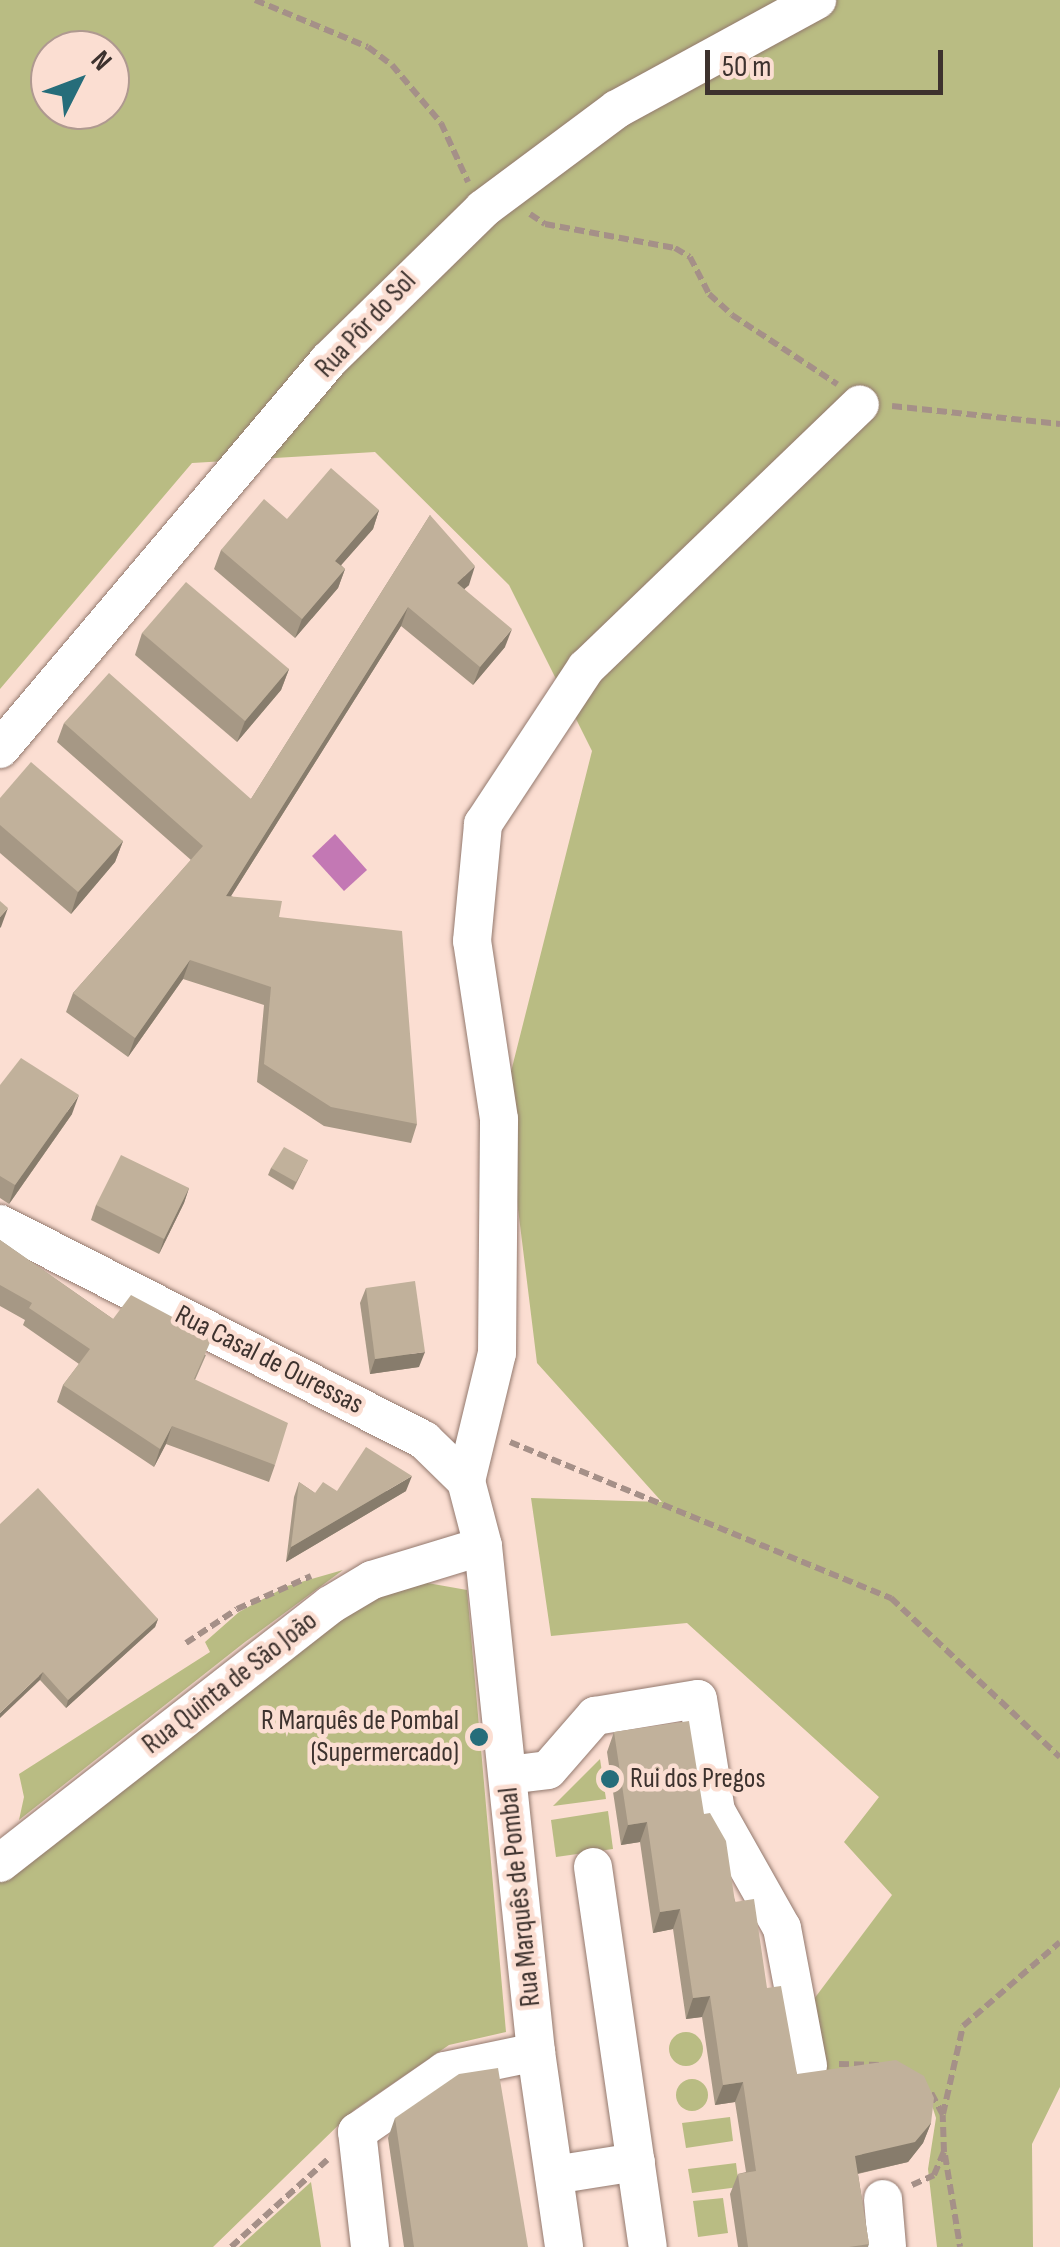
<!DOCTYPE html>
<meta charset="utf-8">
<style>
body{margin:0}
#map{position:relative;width:1060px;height:2247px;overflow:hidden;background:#fbded2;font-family:"Sofia Sans Condensed",sans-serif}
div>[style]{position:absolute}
.green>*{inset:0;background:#b9bc83}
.round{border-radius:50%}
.water>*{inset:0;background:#c378b4}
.path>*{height:6px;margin-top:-3px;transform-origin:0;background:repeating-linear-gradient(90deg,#a59088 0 10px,transparent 0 15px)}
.roads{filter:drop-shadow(0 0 2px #93796e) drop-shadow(0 0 2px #93796e)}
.minor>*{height:38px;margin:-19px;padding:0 19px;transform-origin:19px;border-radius:19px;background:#fff}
.wall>*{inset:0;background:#a69885}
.shaded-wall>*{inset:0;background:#877c6c}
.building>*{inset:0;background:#c1b19b}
.dots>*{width:28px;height:28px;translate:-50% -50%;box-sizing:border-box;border:5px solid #fbded2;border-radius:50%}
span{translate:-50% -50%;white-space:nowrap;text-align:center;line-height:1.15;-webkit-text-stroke:9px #fbded2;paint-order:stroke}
.street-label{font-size:28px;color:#3d322e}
.poi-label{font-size:28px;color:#3d322e}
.right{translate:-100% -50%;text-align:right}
.left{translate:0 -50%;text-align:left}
.north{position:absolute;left:30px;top:30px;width:100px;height:100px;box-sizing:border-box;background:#fbded2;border:2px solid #af9990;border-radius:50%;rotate:48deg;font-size:28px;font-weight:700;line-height:40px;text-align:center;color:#3d322e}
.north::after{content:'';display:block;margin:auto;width:35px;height:45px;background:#266d7a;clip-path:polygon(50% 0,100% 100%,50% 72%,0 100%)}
.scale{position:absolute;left:705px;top:50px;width:238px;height:45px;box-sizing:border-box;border:5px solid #3d322e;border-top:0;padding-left:12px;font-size:30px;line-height:35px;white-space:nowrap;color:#3d322e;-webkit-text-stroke:8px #fbded2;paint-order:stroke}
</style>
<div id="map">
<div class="green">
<i style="clip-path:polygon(evenodd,0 0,1060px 0,1060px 2087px,1032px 2144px,1033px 2247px,937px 2247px,928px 2169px,936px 2118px,929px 2096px,823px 2084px,811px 2003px,892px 1895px,844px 1842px,879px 1797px,687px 1623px,551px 1636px,531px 1498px,662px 1502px,537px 1363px,514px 1176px,499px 1119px,592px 751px,509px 585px,375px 452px,192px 463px,0 689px,0 0,50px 50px,110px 50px,110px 110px,50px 110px,50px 50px)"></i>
<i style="clip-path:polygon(343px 1570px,245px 1642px,19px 1820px,24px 1797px,19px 1774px,210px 1652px,205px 1642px,239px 1612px,287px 1586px)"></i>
<i style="clip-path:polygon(405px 1579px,467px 1590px,506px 2032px,449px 2045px,354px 2110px,213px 2247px,0 2247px,0 1875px,352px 1603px)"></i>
<i style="clip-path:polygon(600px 1759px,606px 1799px,553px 1806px)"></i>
<i style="clip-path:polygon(608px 1811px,613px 1849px,556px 1857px,551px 1820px)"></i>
<i class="round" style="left:669px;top:2032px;width:34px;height:34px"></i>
<i class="round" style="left:676px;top:2079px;width:32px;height:32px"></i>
<i style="clip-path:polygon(730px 2117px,733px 2141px,686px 2148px,682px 2123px)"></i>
<i style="clip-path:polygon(736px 2163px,739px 2187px,692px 2193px,688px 2169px)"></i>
<i style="clip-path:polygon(311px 2182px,321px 2247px,239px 2247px)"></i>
<i style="clip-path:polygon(723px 2198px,728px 2233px,698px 2237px,693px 2201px)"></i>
</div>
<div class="water">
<i style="clip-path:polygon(335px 834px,367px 870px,344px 891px,312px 856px)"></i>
</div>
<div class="path">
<i style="left:255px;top:0;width:122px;rotate:22.6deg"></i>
<i style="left:368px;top:47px;width:30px;rotate:37deg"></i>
<i style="left:392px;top:65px;width:76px;rotate:49.8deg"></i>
<i style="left:441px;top:123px;width:65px;rotate:65.4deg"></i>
<i style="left:530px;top:214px;width:18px;rotate:34deg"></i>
<i style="left:545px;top:224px;width:132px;rotate:10.5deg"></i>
<i style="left:675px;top:248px;width:17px;rotate:31deg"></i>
<i style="left:690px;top:257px;width:42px;rotate:62.8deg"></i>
<i style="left:709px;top:294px;width:31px;rotate:42deg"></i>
<i style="left:732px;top:315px;width:126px;rotate:33.3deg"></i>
<i style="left:892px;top:406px;width:169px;rotate:6.1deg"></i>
<i style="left:510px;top:1442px;width:412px;rotate:22.3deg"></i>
<i style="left:891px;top:1598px;width:232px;rotate:43.3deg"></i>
<i style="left:186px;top:1643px;width:61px;rotate:-33.7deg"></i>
<i style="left:237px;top:1609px;width:81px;rotate:-24deg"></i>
<i style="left:839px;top:2064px;width:42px;rotate:1.4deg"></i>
<i style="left:943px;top:2114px;width:90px;rotate:-77.2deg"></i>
<i style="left:963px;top:2026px;width:128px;rotate:-40.9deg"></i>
<i style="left:945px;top:2155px;width:93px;rotate:80.7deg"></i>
<i style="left:912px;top:2185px;width:24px;rotate:-24deg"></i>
<i style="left:934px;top:2175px;width:25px;rotate:-67deg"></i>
<i style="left:944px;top:2152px;width:37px;rotate:-92deg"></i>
<i style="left:943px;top:2115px;width:26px;rotate:-118deg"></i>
<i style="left:231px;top:2247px;width:130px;rotate:-42.2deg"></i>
</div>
<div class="roads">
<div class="minor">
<i style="left:0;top:749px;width:509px;rotate:-49.78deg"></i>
<i style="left:329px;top:360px;width:216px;rotate:-44.4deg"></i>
<i style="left:483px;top:209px;width:167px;rotate:-36.7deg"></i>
<i style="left:617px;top:109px;width:228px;rotate:-28.6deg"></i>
<i style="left:0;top:1224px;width:476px;rotate:27deg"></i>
<i style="left:424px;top:1440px;width:59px;rotate:44.3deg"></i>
<i style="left:466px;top:1481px;width:67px;rotate:75.3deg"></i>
<i style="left:483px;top:1546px;width:509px;rotate:84.02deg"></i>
<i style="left:536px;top:2052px;width:197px;rotate:81.8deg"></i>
<i style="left:466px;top:1481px;width:132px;rotate:-76.4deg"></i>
<i style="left:497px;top:1353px;width:234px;rotate:-89.5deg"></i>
<i style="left:499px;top:1119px;width:180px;rotate:-98.6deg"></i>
<i style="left:472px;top:941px;width:118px;rotate:-84.6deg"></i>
<i style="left:483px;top:824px;width:187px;rotate:-56.6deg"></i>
<i style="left:586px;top:668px;width:380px;rotate:-43.9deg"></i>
<i style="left:508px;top:1775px;width:40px;rotate:-7.1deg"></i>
<i style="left:548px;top:1770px;width:72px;rotate:-49deg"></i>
<i style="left:595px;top:1716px;width:104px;rotate:-9.4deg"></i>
<i style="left:698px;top:1699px;width:113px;rotate:80.9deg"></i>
<i style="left:716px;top:1811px;width:134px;rotate:60.6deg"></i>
<i style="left:782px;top:1928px;width:140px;rotate:79.3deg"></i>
<i style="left:0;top:1863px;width:419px;rotate:-38deg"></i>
<i style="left:330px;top:1605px;width:49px;rotate:-30.8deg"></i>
<i style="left:372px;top:1580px;width:116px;rotate:-17deg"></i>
<i style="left:593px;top:1867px;width:384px;rotate:81.8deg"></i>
<i style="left:554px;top:2175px;width:83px;rotate:-9deg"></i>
<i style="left:883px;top:2199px;width:48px;rotate:85.2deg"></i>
<i style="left:370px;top:2247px;width:116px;rotate:-96.4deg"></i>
<i style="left:357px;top:2132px;width:107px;rotate:-34.7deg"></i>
<i style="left:445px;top:2071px;width:93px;rotate:-11.8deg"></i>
</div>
</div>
<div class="wall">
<i style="clip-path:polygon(379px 510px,373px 529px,341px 565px,345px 569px,338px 588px,295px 638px,214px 569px,221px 550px,287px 519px)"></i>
<i style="clip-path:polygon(430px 515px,469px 585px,464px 589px,505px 647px,473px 685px,401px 626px,231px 896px,279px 917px,417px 1124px,411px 1143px,324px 1126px,257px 1082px,264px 1005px,183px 979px,128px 1057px,66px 1012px,73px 993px,191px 860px,57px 742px,64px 723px,251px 799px)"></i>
<i style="clip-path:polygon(142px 633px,289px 669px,281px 690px,237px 742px,135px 655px)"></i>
<i style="clip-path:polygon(0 798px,123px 841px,115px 862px,71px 914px,0 853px)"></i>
<i style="clip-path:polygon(0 1085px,72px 1114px,9px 1204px,0 1198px)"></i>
<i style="clip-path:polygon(308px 1160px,293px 1190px,268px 1175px,271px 1168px)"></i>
<i style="clip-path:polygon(189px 1188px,184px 1203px,159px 1254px,91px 1220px,96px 1205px)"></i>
<i style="clip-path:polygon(0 1240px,113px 1319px,206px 1355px,195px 1380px,275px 1465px,269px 1482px,166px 1444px,154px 1467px,57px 1402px,63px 1385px,79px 1364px,23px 1325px,25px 1320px,0 1306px)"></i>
<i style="clip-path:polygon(366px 1288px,419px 1367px,370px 1374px,360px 1303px)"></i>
<i style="clip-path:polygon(299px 1482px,315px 1493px,337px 1491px,406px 1491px,286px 1562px,294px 1497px)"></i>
<i style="clip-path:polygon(0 1524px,158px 1619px,155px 1627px,66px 1708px,40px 1680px)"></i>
<i style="clip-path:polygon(614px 1732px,704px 1814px,797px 2074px,931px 2123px,923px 2143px,908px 2162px,858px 2174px,869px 2244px,868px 2247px,738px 2247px,730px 2194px,738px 2174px,746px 2172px,735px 2102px,715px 2105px,702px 2017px,686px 2019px,673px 1929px,653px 1933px,640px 1842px,621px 1845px,607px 1752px)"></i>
<i style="clip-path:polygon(395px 2118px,528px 2247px,404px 2247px,388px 2138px)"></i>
</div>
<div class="shaded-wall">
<i style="clip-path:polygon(379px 510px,373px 529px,328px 580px,335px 561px)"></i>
<i style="clip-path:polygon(475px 566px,469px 585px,450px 602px,457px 583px)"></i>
<i style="clip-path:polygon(345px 569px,338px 588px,295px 638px,302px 619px)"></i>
<i style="clip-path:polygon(408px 607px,401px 626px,219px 915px,226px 896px)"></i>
<i style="clip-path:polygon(512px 629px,505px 647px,473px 685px,480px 667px)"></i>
<i style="clip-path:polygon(289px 669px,281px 690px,237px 742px,245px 721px)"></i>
<i style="clip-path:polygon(123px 841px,115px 862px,71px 914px,78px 892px)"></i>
<i style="clip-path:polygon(8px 908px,1px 927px,0 928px,0 917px)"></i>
<i style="clip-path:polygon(190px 960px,183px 979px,128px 1057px,135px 1038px)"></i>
<i style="clip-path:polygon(79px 1095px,72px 1114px,9px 1204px,15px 1185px)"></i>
<i style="clip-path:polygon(189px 1188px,184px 1203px,159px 1254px,164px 1239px)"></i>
<i style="clip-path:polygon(425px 1352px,419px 1367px,370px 1374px,375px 1359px)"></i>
<i style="clip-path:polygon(172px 1426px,166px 1444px,154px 1467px,160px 1449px)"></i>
<i style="clip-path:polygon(412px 1476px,406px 1491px,286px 1562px,291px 1547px)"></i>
<i style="clip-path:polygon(158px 1619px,155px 1627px,66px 1708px,68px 1700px)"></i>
<i style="clip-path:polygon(43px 1672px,40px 1680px,0 1718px,0 1713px)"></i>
<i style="clip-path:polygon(647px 1822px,640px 1842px,621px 1845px,628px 1825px)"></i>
<i style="clip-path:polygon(680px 1909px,673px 1929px,653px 1933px,660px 1912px)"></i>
<i style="clip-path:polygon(710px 1996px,702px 2017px,686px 2019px,693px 1998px)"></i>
<i style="clip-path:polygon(743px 2082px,735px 2102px,715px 2105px,723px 2085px)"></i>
<i style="clip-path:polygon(931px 2123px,923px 2143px,908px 2162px,847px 2176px,855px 2156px)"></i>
</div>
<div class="building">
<i style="clip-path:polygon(331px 468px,379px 510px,335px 561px,345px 569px,302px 619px,221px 550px,264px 499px,287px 519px)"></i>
<i style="clip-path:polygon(430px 515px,475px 566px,457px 583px,512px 629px,480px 667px,408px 607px,226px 896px,282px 901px,279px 917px,402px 931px,417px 1124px,331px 1107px,264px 1064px,271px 987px,190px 960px,135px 1038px,73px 993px,203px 846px,64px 723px,109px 673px,251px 799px)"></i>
<i style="clip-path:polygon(186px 582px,289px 669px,245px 721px,142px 633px)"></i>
<i style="clip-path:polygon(31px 762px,123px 841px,78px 892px,0 825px,0 798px)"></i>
<i style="clip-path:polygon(0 901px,8px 908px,0 917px)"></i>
<i style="clip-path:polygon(21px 1058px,79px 1095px,15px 1185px,0 1176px,0 1085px)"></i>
<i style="clip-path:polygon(284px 1147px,308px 1160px,296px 1182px,271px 1168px)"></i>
<i style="clip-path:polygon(121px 1155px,189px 1188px,164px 1239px,96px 1205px)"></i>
<i style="clip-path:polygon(0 1240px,113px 1319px,131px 1295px,212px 1338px,194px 1379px,288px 1423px,275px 1465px,172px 1426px,160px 1449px,63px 1385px,90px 1349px,29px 1308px,32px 1303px,0 1285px)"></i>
<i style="clip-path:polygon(415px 1281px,425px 1352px,375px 1359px,366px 1288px)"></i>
<i style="clip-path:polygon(366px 1447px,412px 1476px,291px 1547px,299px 1482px,315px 1493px,323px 1482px,337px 1491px)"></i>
<i style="clip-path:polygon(38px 1488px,158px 1619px,68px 1700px,43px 1672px,0 1713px,0 1524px)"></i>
<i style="clip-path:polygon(689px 1721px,704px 1814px,710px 1813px,726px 1841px,735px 1902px,754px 1899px,767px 1988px,781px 1986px,797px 2074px,896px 2060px,924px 2076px,934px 2098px,931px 2123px,915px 2142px,855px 2156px,869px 2244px,849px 2247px,748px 2247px,738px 2174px,756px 2171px,743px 2082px,723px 2085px,710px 1996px,693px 1998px,680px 1909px,660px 1912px,647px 1822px,628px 1825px,614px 1732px)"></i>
<i style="clip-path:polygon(498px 2068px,528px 2247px,414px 2247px,395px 2118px,459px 2074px)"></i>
</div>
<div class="dots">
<i style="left:479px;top:1737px;background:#266d7a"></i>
<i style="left:610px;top:1779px;background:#266d7a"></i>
</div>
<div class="street-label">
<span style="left:366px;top:325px;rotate:-47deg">Rua Pôr do Sol</span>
<span style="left:269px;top:1360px;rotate:27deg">Rua Casal de Ouressas</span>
<span style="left:230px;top:1683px;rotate:-38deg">Rua Quinta de São João</span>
<span style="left:520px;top:1897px;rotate:-96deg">Rua Marquês de Pombal</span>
</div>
<div class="poi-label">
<span class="right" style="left:459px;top:1737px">R Marquês de Pombal<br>(Supermercado)</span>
<span class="left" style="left:630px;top:1779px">Rui dos Pregos</span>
</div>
<div class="north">N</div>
<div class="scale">50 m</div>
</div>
